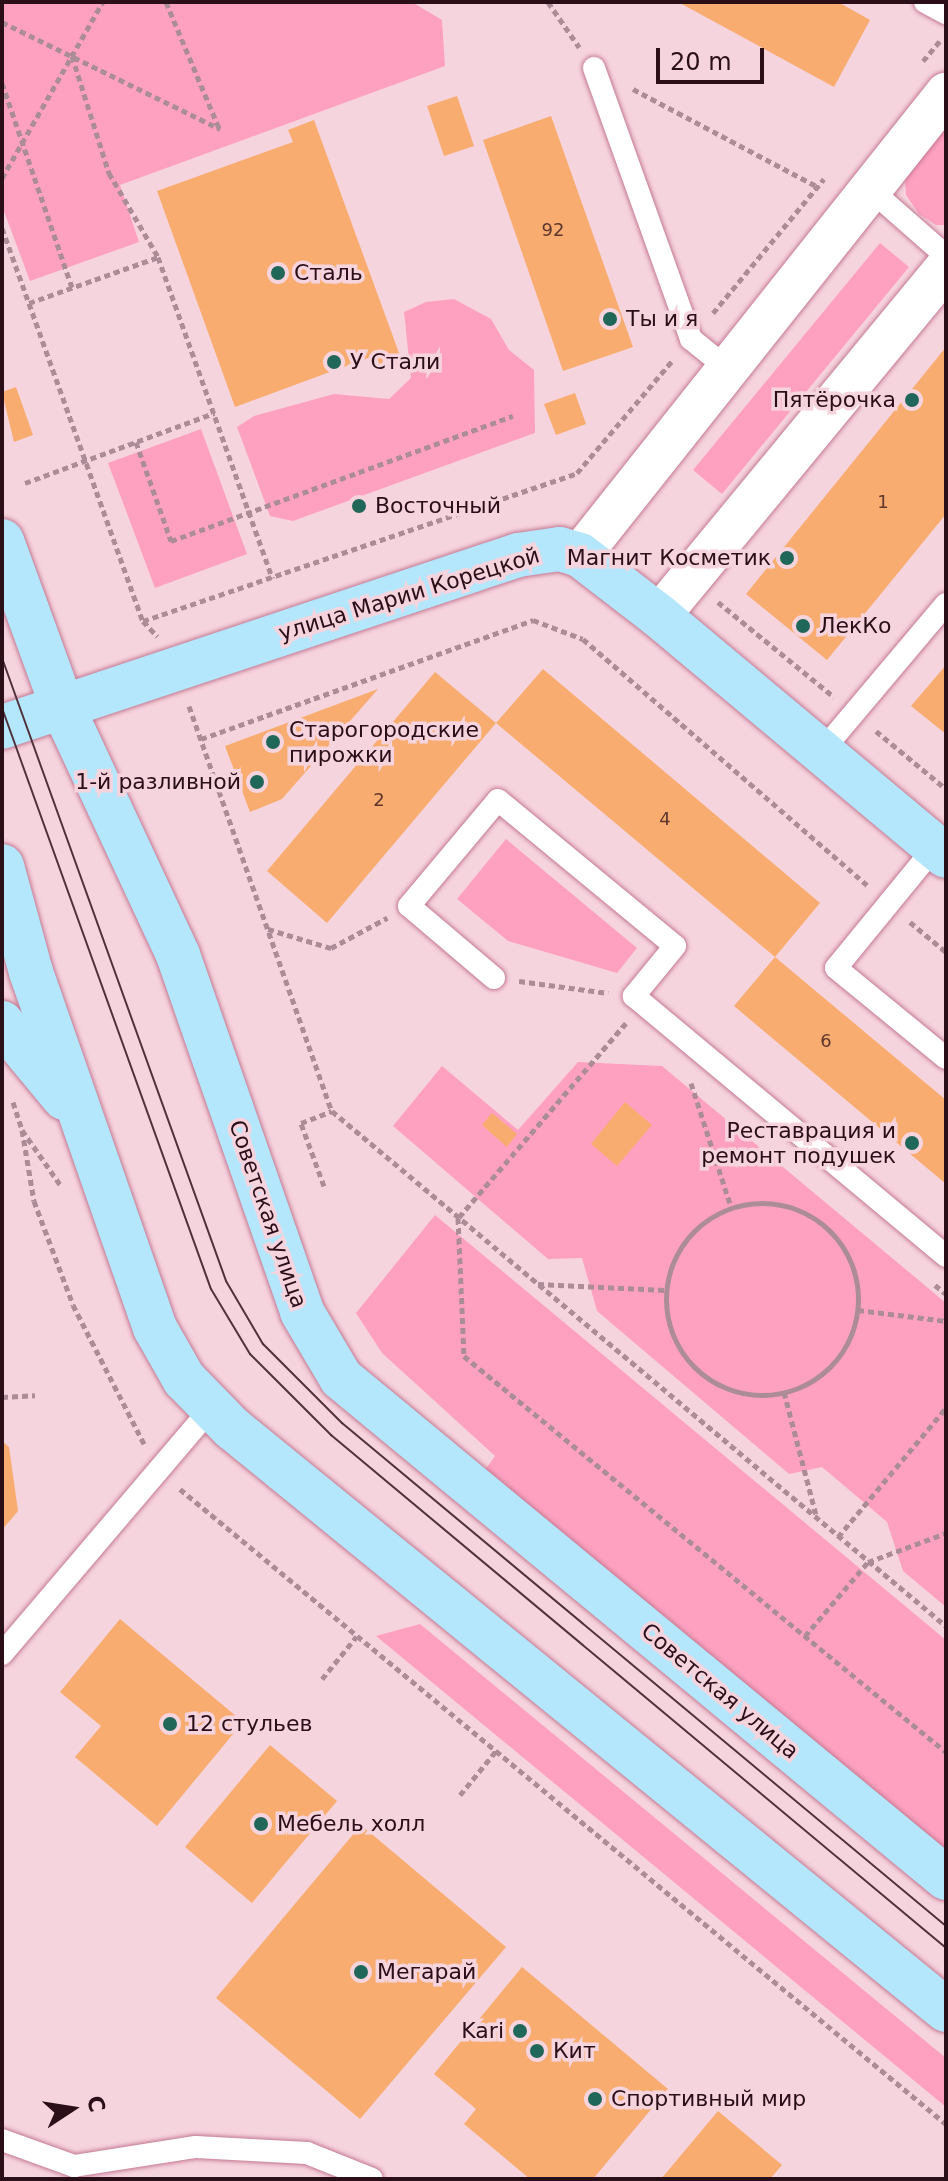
<!DOCTYPE html>
<meta charset="utf-8">
<style>
body{margin:0}
#map{position:relative;width:948px;height:2181px;overflow:hidden;background:#f6d4de;font-family:"DejaVu Sans",sans-serif}
div>[style]{position:absolute}
.green>*{inset:0;background:#fea1c0}
.building>*{inset:0;background:#f8ac6f}
.path>*{height:5px;margin-top:-2.5px;transform-origin:0;background:repeating-linear-gradient(90deg,#ac8c96 0 6px,transparent 0 10px)}
.path>.ring{margin:-2.5px;padding:0;box-sizing:content-box;background:none;border:5px solid #ac8c96;border-radius:50%}
.roads{filter:drop-shadow(0 0 2px #c47992) drop-shadow(0 0 2px #c47992)}
.lane>*{height:22px;margin:-11px;padding:0 11px;transform-origin:11px;border-radius:11px;background:#fff}
.street>*{height:42px;margin:-21px;padding:0 21px;transform-origin:21px;border-radius:21px;background:#fff}
.secondary>*{height:44px;margin:-22px;padding:0 22px;transform-origin:22px;border-radius:22px;background:#b4e6fc}
.tram>*{height:2px;margin:-1px;padding:0 1px;transform-origin:1px;border-radius:1px;background:#50323c}
.dots>*{width:22px;height:22px;translate:-50% -50%;box-sizing:border-box;border:4px solid #f6d4de;border-radius:50%}
span{translate:-50% -50%;white-space:nowrap;text-align:center;line-height:1.15;-webkit-text-stroke:7px #f6d4de;paint-order:stroke}
.number-label{font-size:18px;color:#5e362e}
.number-label span{-webkit-text-stroke-width:0}
.poi-label{font-size:22px;color:#2a0e18}
.left{translate:0 -50%;text-align:left}
.right{translate:-100% -50%;text-align:right}
.street-label{font-size:22px;color:#2a0e18}
.frame{position:absolute;inset:0;border:4px solid #2a0e18;pointer-events:none}
.north{position:absolute;left:32px;top:2069px;width:80px;height:80px;-webkit-text-stroke:6px #f6d4de;paint-order:stroke;rotate:78deg;font-size:22px;font-weight:700;line-height:32px;text-align:center;color:#2a0e18}
.north::after{content:'';display:block;margin:auto;width:28px;height:36px;background:#2a0e18;clip-path:polygon(50% 0,100% 100%,50% 72%,0 100%)}
.scale{position:absolute;left:656px;top:48px;width:108px;height:36px;box-sizing:border-box;border:4px solid #2a0e18;border-top:0;padding-left:10px;font-size:24px;line-height:28px;white-space:nowrap;color:#2a0e18;-webkit-text-stroke:6px #f6d4de;paint-order:stroke}
</style>
<div id="map">
<div class="green">
<i style="clip-path:polygon(2px 2px,412px 2px,442px 20px,445px 66px,120px 185px,139px 242px,30px 281px,2px 206px)"></i>
<i style="clip-path:polygon(946px 116px,946px 225px,936px 225px,919px 214px,906px 195px,905px 177px)"></i>
<i style="clip-path:polygon(880px 243px,909px 267px,722px 494px,693px 470px)"></i>
<i style="clip-path:polygon(454px 299px,491px 319px,509px 350px,534px 370px,535px 433px,293px 521px,270px 516px,237px 427px,254px 416px,334px 394px,389px 399px,411px 378px,404px 312px,426px 302px)"></i>
<i style="clip-path:polygon(201px 429px,247px 554px,155px 588px,108px 463px)"></i>
<i style="clip-path:polygon(506px 839px,637px 948px,617px 973px,508px 941px,457px 899px)"></i>
<i style="clip-path:polygon(578px 1062px,662px 1066px,946px 1303px,946px 1607px,903px 1571px,887px 1522px,822px 1467px,789px 1474px,597px 1311px,582px 1258px,548px 1259px,393px 1126px,442px 1066px,518px 1130px)"></i>
<i style="clip-path:polygon(435px 1215px,946px 1640px,946px 1856px,483px 1473px,495px 1456px,382px 1353px,356px 1313px)"></i>
<i style="clip-path:polygon(420px 1624px,946px 2058px,946px 2107px,376px 1636px)"></i>
</div>
<div class="building">
<i style="clip-path:polygon(678px 2px,838px 2px,870px 20px,834px 87px)"></i>
<i style="clip-path:polygon(457px 96px,474px 146px,444px 156px,427px 106px)"></i>
<i style="clip-path:polygon(551px 116px,633px 347px,563px 371px,483px 140px)"></i>
<i style="clip-path:polygon(314px 120px,403px 364px,382px 372px,376px 355px,235px 407px,157px 191px,293px 142px,288px 130px)"></i>
<i style="clip-path:polygon(946px 347px,946px 514px,827px 660px,746px 594px)"></i>
<i style="clip-path:polygon(16px 387px,33px 435px,14px 442px,2px 392px)"></i>
<i style="clip-path:polygon(575px 393px,586px 424px,556px 435px,544px 404px)"></i>
<i style="clip-path:polygon(946px 665px,946px 734px,911px 706px)"></i>
<i style="clip-path:polygon(543px 669px,820px 903px,775px 957px,946px 1100px,946px 1184px,734px 1006px,775px 957px,496px 723px)"></i>
<i style="clip-path:polygon(435px 672px,496px 723px,327px 923px,267px 871px)"></i>
<i style="clip-path:polygon(378px 689px,282px 799px,250px 812px,225px 746px)"></i>
<i style="clip-path:polygon(625px 1102px,652px 1125px,617px 1166px,591px 1144px)"></i>
<i style="clip-path:polygon(492px 1113px,517px 1134px,507px 1147px,482px 1125px)"></i>
<i style="clip-path:polygon(2px 1441px,9px 1447px,18px 1511px,2px 1530px)"></i>
<i style="clip-path:polygon(120px 1619px,243px 1722px,157px 1826px,75px 1757px,101px 1726px,60px 1692px)"></i>
<i style="clip-path:polygon(270px 1745px,337px 1801px,252px 1903px,185px 1847px)"></i>
<i style="clip-path:polygon(361px 1825px,506px 1947px,360px 2119px,216px 1998px)"></i>
<i style="clip-path:polygon(522px 1967px,668px 2089px,593px 2179px,530px 2179px,464px 2124px,476px 2109px,434px 2074px)"></i>
<i style="clip-path:polygon(718px 2111px,782px 2165px,770px 2179px,661px 2179px)"></i>
</div>
<div class="path">
<i style="left:166px;top:2px;width:137px;rotate:67.2deg"></i>
<i style="left:548px;top:2px;width:55px;rotate:55.4deg"></i>
<i style="left:2px;top:22px;width:243px;rotate:26.1deg"></i>
<i style="left:72px;top:56px;width:123px;rotate:72.5deg"></i>
<i style="left:109px;top:173px;width:97px;rotate:59.7deg"></i>
<i style="left:158px;top:257px;width:341px;rotate:70.4deg"></i>
<i style="left:923px;top:61px;width:26px;rotate:-50deg"></i>
<i style="left:2px;top:83px;width:216px;rotate:71.1deg"></i>
<i style="left:633px;top:89px;width:209px;rotate:27.9deg"></i>
<i style="left:2px;top:178px;width:203px;rotate:-60.2deg"></i>
<i style="left:2px;top:228px;width:418px;rotate:70.3deg"></i>
<i style="left:143px;top:621px;width:21px;rotate:47deg"></i>
<i style="left:29px;top:303px;width:137px;rotate:-19.6deg"></i>
<i style="left:713px;top:313px;width:174px;rotate:-50.4deg"></i>
<i style="left:136px;top:442px;width:105px;rotate:70.5deg"></i>
<i style="left:171px;top:541px;width:364px;rotate:-20.1deg"></i>
<i style="left:25px;top:483px;width:202px;rotate:-20.3deg"></i>
<i style="left:718px;top:602px;width:150px;rotate:39.3deg"></i>
<i style="left:143px;top:621px;width:459px;rotate:-18.8deg"></i>
<i style="left:577px;top:473px;width:148px;rotate:-49.7deg"></i>
<i style="left:189px;top:706px;width:430px;rotate:70.6deg"></i>
<i style="left:332px;top:1111px;width:801px;rotate:39.99deg"></i>
<i style="left:876px;top:731px;width:91px;rotate:39.6deg"></i>
<i style="left:201px;top:739px;width:353px;rotate:-19.7deg"></i>
<i style="left:533px;top:620px;width:53px;rotate:20.8deg"></i>
<i style="left:583px;top:639px;width:379px;rotate:40.9deg"></i>
<i style="left:910px;top:922px;width:47px;rotate:39.8deg"></i>
<i style="left:268px;top:929px;width:66px;rotate:16.8deg"></i>
<i style="left:331px;top:948px;width:64px;rotate:-28.2deg"></i>
<i style="left:519px;top:981px;width:90px;rotate:7.7deg"></i>
<i style="left:626px;top:1023px;width:257px;rotate:130.7deg"></i>
<i style="left:458px;top:1218px;width:138px;rotate:87.5deg"></i>
<i style="left:464px;top:1356px;width:624px;rotate:39.41deg"></i>
<i style="left:691px;top:1083px;width:130px;rotate:72.1deg"></i>
<i style="left:13px;top:1102px;width:29px;rotate:72deg"></i>
<i style="left:22px;top:1130px;width:68px;rotate:55.1deg"></i>
<i style="left:22px;top:1130px;width:72px;rotate:80.4deg"></i>
<i style="left:34px;top:1201px;width:111px;rotate:69.4deg"></i>
<i style="left:73px;top:1305px;width:156px;rotate:62.9deg"></i>
<i style="left:324px;top:1186px;width:67px;rotate:-110.1deg"></i>
<i style="left:301px;top:1123px;width:33px;rotate:-21deg"></i>
<i class="ring" style="left:666px;top:1203px;width:187px;height:187px"></i>
<i style="left:538px;top:1284px;width:127px;rotate:2.7deg"></i>
<i style="left:935px;top:1285px;width:14px;rotate:39deg"></i>
<i style="left:858px;top:1310px;width:89px;rotate:7.1deg"></i>
<i style="left:784px;top:1392px;width:127px;rotate:75.4deg"></i>
<i style="left:2px;top:1397px;width:33px;rotate:-3deg"></i>
<i style="left:180px;top:1489px;width:995px;rotate:39.66deg"></i>
<i style="left:838px;top:1537px;width:168px;rotate:-50.1deg"></i>
<i style="left:805px;top:1636px;width:97px;rotate:-49.6deg"></i>
<i style="left:868px;top:1562px;width:83px;rotate:-20.4deg"></i>
<i style="left:322px;top:1679px;width:55px;rotate:-50.9deg"></i>
<i style="left:460px;top:1795px;width:57px;rotate:-50.7deg"></i>
</div>
<div class="roads">
<div class="lane">
<i style="left:925px;top:2px;width:24px;rotate:28deg"></i>
<i style="left:594px;top:68px;width:288px;rotate:70.3deg"></i>
<i style="left:691px;top:339px;width:46px;rotate:38.9deg"></i>
<i style="left:871px;top:190px;width:100px;rotate:41.3deg"></i>
<i style="left:822px;top:751px;width:192px;rotate:-49.9deg"></i>
<i style="left:935px;top:847px;width:156px;rotate:129.3deg"></i>
<i style="left:836px;top:968px;width:142px;rotate:39.3deg"></i>
<i style="left:494px;top:978px;width:111px;rotate:-139.7deg"></i>
<i style="left:409px;top:906px;width:138px;rotate:-50deg"></i>
<i style="left:498px;top:800px;width:229px;rotate:39.5deg"></i>
<i style="left:675px;top:946px;width:65px;rotate:129.4deg"></i>
<i style="left:634px;top:996px;width:406px;rotate:39.8deg"></i>
<i style="left:2px;top:1654px;width:324px;rotate:-49.6deg"></i>
<i style="left:2px;top:2140px;width:77px;rotate:19.9deg"></i>
<i style="left:74px;top:2166px;width:123px;rotate:-8.9deg"></i>
<i style="left:196px;top:2147px;width:111px;rotate:3.1deg"></i>
<i style="left:307px;top:2153px;width:70px;rotate:21.8deg"></i>
</div>
<div class="street">
<i style="left:580px;top:555px;width:589px;rotate:-51.55deg"></i>
<i style="left:659px;top:616px;width:451px;rotate:-50.5deg"></i>
</div>
<div class="secondary">
<i style="left:2px;top:541px;width:176px;rotate:70deg"></i>
<i style="left:62px;top:706px;width:275px;rotate:65deg"></i>
<i style="left:178px;top:955px;width:378px;rotate:70.8deg"></i>
<i style="left:302px;top:1312px;width:77px;rotate:59.4deg"></i>
<i style="left:341px;top:1378px;width:785px;rotate:39.57deg"></i>
<i style="left:2px;top:727px;width:544px;rotate:-18.43deg"></i>
<i style="left:518px;top:555px;width:42px;rotate:-8.1deg"></i>
<i style="left:560px;top:549px;width:21px;rotate:17deg"></i>
<i style="left:580px;top:555px;width:100px;rotate:37.7deg"></i>
<i style="left:659px;top:616px;width:374px;rotate:39.9deg"></i>
<i style="left:2px;top:866px;width:110px;rotate:74.7deg"></i>
<i style="left:31px;top:972px;width:377px;rotate:70.8deg"></i>
<i style="left:155px;top:1328px;width:59px;rotate:60.4deg"></i>
<i style="left:184px;top:1379px;width:69px;rotate:45.6deg"></i>
<i style="left:232px;top:1428px;width:921px;rotate:39.18deg"></i>
<i style="left:2px;top:1023px;width:97px;rotate:50.4deg"></i>
</div>
</div>
<div class="tram">
<i style="left:2px;top:658px;width:662px;rotate:70.22deg"></i>
<i style="left:226px;top:1281px;width:73px;rotate:59.6deg"></i>
<i style="left:263px;top:1344px;width:112px;rotate:45deg"></i>
<i style="left:342px;top:1423px;width:786px;rotate:39.79deg"></i>
<i style="left:2px;top:708px;width:617px;rotate:70.22deg"></i>
<i style="left:211px;top:1289px;width:76px;rotate:59deg"></i>
<i style="left:250px;top:1354px;width:115px;rotate:45deg"></i>
<i style="left:331px;top:1435px;width:801px;rotate:39.83deg"></i>
</div>
<div class="dots">
<i style="left:278px;top:273px;background:#206659"></i>
<i style="left:610px;top:319px;background:#206659"></i>
<i style="left:334px;top:362px;background:#206659"></i>
<i style="left:912px;top:400px;background:#206659"></i>
<i style="left:359px;top:506px;background:#206659"></i>
<i style="left:787px;top:558px;background:#206659"></i>
<i style="left:803px;top:626px;background:#206659"></i>
<i style="left:273px;top:742px;background:#206659"></i>
<i style="left:257px;top:782px;background:#206659"></i>
<i style="left:912px;top:1143px;background:#206659"></i>
<i style="left:170px;top:1724px;background:#206659"></i>
<i style="left:261px;top:1824px;background:#206659"></i>
<i style="left:361px;top:1972px;background:#206659"></i>
<i style="left:520px;top:2031px;background:#206659"></i>
<i style="left:537px;top:2051px;background:#206659"></i>
<i style="left:595px;top:2099px;background:#206659"></i>
</div>
<div class="number-label">
<span style="left:553px;top:230px">92</span>
<span style="left:883px;top:502px">1</span>
<span style="left:379px;top:800px">2</span>
<span style="left:665px;top:819px">4</span>
<span style="left:826px;top:1041px">6</span>
</div>
<div class="poi-label">
<span class="left" style="left:294px;top:273px">Сталь</span>
<span class="left" style="left:626px;top:319px">Ты и я</span>
<span class="left" style="left:350px;top:362px">У Стали</span>
<span class="right" style="left:896px;top:400px">Пятёрочка</span>
<span class="left" style="left:375px;top:506px">Восточный</span>
<span class="right" style="left:771px;top:558px">Магнит Косметик</span>
<span class="left" style="left:819px;top:626px">ЛекКо</span>
<span class="left" style="left:289px;top:742px">Старогородские<br>пирожки</span>
<span class="right" style="left:241px;top:782px">1-й разливной</span>
<span class="right" style="left:896px;top:1143px">Реставрация и<br>ремонт подушек</span>
<span class="left" style="left:186px;top:1724px">12 стульев</span>
<span class="left" style="left:277px;top:1824px">Мебель холл</span>
<span class="left" style="left:377px;top:1972px">Мегарай</span>
<span class="right" style="left:504px;top:2031px">Kari</span>
<span class="left" style="left:553px;top:2051px">Кит</span>
<span class="left" style="left:611px;top:2099px">Спортивный мир</span>
</div>
<div class="street-label">
<span style="left:409px;top:594px;rotate:-17deg">улица Марии Корецкой</span>
<span style="left:268px;top:1214px;rotate:71deg">Советская улица</span>
<span style="left:720px;top:1691px;rotate:40deg">Советская улица</span>
</div>
<div class="frame"></div>
<div class="north">С</div>
<div class="scale">20 m</div>
</div>
